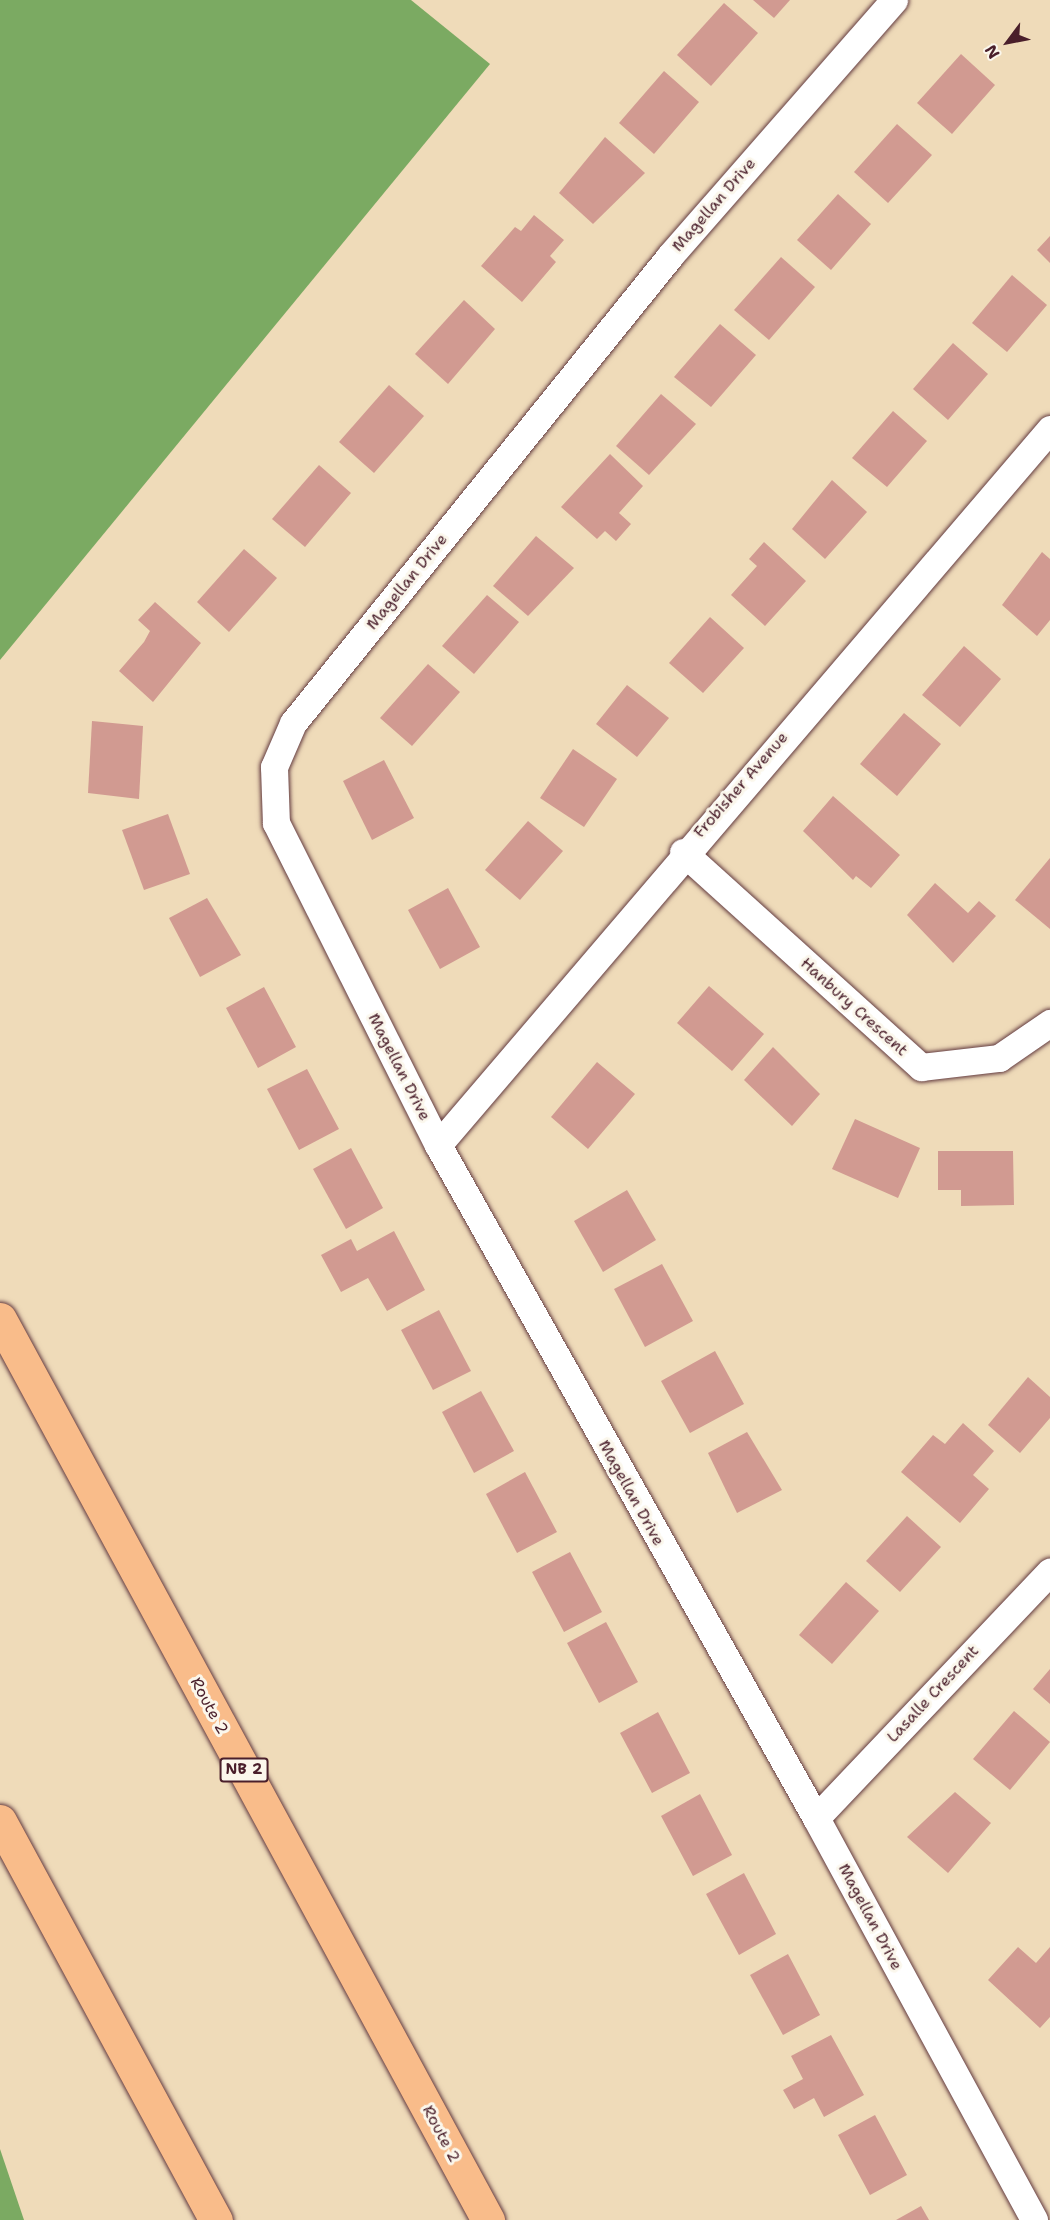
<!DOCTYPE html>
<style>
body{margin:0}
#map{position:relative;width:1050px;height:2220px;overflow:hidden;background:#efdbb9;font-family:"Shantell Sans",sans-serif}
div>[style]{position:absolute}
.forest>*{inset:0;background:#7baa62}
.building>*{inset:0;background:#d19a91}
.roads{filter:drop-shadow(0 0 2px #633b40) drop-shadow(0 0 2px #633b40)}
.street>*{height:27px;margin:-13.5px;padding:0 13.5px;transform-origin:13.5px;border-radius:13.5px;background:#fff}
.highway>*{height:33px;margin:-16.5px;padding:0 16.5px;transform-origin:16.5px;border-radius:16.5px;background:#f9bc8a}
span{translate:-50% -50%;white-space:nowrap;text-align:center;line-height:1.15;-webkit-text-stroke:6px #fbf7ec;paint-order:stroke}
.shield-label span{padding:2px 4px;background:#fbf7ec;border:2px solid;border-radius:4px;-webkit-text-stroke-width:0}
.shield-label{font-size:15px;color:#4a1f2b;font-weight:700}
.street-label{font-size:16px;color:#4a1f2b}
.north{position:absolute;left:978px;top:12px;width:60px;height:60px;-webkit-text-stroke:4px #fbf7ec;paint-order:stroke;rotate:238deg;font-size:16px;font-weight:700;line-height:24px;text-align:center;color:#4a1f2b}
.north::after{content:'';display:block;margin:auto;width:21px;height:27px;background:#4a1f2b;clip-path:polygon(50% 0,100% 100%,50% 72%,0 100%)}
</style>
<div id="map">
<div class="forest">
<i style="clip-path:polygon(0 0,411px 0,490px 64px,0 660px)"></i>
<i style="clip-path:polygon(0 2149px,24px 2220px,0 2220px)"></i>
</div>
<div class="building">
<i style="clip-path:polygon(753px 0,790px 0,774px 18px)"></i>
<i style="clip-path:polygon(724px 3px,758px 33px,711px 86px,677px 55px)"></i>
<i style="clip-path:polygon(961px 54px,995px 85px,952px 134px,917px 103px)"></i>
<i style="clip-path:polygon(664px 71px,699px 102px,654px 154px,619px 123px)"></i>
<i style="clip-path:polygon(897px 124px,932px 155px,888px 203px,854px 172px)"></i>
<i style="clip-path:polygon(605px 137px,645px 173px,593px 224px,559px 193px)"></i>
<i style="clip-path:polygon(838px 194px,871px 224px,831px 270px,797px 240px)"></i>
<i style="clip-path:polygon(534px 215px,564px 240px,550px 256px,556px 262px,522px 302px,481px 266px,515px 227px,521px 231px)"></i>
<i style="clip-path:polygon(1050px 236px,1050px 263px,1037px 250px)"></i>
<i style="clip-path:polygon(781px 257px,815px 287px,769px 340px,734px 310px)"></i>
<i style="clip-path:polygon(1012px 275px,1047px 305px,1007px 352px,972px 323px)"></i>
<i style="clip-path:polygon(464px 300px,495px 329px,448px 384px,415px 354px)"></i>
<i style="clip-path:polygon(720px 324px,756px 355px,711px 407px,674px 377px)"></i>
<i style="clip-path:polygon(953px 343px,988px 374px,948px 420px,913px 389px)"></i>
<i style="clip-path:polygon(389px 385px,424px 416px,374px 473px,339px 442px)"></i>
<i style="clip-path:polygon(661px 394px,696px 424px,649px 475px,616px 446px)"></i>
<i style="clip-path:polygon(893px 411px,927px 441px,887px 487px,852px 458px)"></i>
<i style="clip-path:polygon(610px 454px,643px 486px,619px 513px,631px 524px,616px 541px,605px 531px,597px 539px,561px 507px)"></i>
<i style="clip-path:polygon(319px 465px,351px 493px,305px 547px,272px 519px)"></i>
<i style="clip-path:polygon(832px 480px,867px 512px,825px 559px,792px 529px)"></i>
<i style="clip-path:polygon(536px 536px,574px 568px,528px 616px,493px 586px)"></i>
<i style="clip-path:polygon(764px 542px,806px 581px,765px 626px,731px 595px,757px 566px,749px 559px)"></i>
<i style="clip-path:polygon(244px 549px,277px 578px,229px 632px,197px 602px)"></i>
<i style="clip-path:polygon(1042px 552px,1050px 559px,1050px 620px,1037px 636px,1002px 605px)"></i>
<i style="clip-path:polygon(487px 595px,519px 622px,474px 674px,442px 646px)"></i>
<i style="clip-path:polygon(155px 602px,201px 643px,153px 702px,119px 671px,144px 642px,150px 631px,138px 620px)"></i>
<i style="clip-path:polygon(710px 617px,744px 648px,703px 693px,669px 663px)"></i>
<i style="clip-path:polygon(964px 646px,1001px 679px,960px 727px,922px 695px)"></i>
<i style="clip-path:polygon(428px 664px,460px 692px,412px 746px,380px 718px)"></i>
<i style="clip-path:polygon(627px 685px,669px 718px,637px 757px,596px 724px)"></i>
<i style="clip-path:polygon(904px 713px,941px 744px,897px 796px,860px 764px)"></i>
<i style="clip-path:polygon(92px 721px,143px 726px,139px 799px,88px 793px)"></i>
<i style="clip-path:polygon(573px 749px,617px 779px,584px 827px,540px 798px)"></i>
<i style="clip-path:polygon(384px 760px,414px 818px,372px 840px,343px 781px)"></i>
<i style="clip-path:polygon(833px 796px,900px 855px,871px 888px,856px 876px,853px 880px,803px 831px)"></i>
<i style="clip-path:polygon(168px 814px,190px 874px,144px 890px,122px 830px)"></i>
<i style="clip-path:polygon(528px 821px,563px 851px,520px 900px,485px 870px)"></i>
<i style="clip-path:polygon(1050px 858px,1050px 929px,1015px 900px)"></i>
<i style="clip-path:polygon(935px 883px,968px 913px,979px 901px,996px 916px,953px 963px,907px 915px)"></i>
<i style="clip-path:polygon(448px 888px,480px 947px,440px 969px,408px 910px)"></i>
<i style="clip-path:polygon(207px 898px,241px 955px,200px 977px,169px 918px)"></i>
<i style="clip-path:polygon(709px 986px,764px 1034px,732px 1071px,677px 1023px)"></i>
<i style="clip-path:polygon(264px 987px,296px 1047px,258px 1068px,226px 1008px)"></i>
<i style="clip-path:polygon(773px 1047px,820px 1094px,792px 1126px,744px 1080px)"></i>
<i style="clip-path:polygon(597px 1062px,635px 1094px,588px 1149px,551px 1117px)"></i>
<i style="clip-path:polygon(307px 1069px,339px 1129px,299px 1150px,267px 1089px)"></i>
<i style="clip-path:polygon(855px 1119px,920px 1148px,898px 1198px,832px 1169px)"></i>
<i style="clip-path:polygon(351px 1148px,383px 1208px,346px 1229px,313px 1169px)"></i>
<i style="clip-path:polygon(938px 1151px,1013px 1151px,1014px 1205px,961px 1206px,961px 1190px,938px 1190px)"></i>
<i style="clip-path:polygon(627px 1190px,656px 1240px,603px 1272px,574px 1221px)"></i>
<i style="clip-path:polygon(394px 1231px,425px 1290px,387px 1311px,368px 1278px,341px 1292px,321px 1255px,351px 1239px,357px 1251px)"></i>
<i style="clip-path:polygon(662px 1264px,693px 1321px,645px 1347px,614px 1289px)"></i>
<i style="clip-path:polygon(439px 1310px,471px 1371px,433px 1390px,401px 1330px)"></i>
<i style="clip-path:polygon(715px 1351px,744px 1404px,690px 1433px,661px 1381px)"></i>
<i style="clip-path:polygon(1028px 1377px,1050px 1397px,1050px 1418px,1020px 1453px,988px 1425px)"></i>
<i style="clip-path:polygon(481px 1391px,514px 1451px,474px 1473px,442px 1412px)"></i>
<i style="clip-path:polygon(963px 1423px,994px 1451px,973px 1475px,989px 1489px,960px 1523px,901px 1472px,933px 1435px,945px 1444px)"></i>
<i style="clip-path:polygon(747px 1432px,782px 1490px,737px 1513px,708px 1453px)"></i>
<i style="clip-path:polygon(525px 1472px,557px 1532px,517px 1553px,486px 1494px)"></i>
<i style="clip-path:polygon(907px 1516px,941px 1547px,900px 1592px,866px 1561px)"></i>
<i style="clip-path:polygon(570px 1552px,602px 1612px,564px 1632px,532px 1572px)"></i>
<i style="clip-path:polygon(846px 1582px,879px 1611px,832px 1664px,799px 1635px)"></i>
<i style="clip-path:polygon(606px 1622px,638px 1682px,599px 1703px,567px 1643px)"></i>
<i style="clip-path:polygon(1050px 1669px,1050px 1704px,1033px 1689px)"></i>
<i style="clip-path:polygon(1014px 1711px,1050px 1742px,1010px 1790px,973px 1759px)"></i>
<i style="clip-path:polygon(658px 1712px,690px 1773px,652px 1793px,620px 1733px)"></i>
<i style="clip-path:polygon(955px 1792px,991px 1823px,948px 1873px,907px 1837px)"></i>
<i style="clip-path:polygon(700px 1794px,732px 1855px,693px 1876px,661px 1816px)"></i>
<i style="clip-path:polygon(744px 1873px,776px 1934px,739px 1955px,706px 1894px)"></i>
<i style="clip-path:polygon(1018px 1947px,1036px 1963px,1050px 1947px,1050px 2017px,1040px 2028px,988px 1980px)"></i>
<i style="clip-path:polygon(788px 1954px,820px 2015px,783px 2035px,750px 1975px)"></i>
<i style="clip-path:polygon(831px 2035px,864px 2095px,824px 2117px,814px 2098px,794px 2109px,783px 2090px,803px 2079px,791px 2056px)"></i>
<i style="clip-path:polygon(875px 2115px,907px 2175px,870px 2195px,838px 2135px)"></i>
<i style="clip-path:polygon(921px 2206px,929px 2220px,896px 2220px)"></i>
</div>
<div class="roads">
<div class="street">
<i style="left:894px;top:0;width:340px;rotate:131.2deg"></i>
<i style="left:670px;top:256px;width:600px;rotate:128.91deg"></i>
<i style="left:293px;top:723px;width:48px;rotate:113.4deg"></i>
<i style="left:274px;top:767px;width:56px;rotate:88deg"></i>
<i style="left:276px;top:823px;width:360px;rotate:63.3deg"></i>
<i style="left:438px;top:1145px;width:772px;rotate:60.68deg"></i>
<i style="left:816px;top:1818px;width:457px;rotate:61.5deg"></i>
<i style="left:683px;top:852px;width:321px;rotate:42.1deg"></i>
<i style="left:921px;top:1067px;width:79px;rotate:-6.6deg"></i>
<i style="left:999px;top:1058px;width:62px;rotate:-34.5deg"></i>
<i style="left:438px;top:1145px;width:942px;rotate:-49.48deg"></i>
<i style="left:816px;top:1818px;width:340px;rotate:-46.5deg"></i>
</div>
<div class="highway">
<i style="left:0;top:1319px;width:1025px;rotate:61.56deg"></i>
<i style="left:0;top:1821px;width:454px;rotate:61.6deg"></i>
</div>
</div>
<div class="shield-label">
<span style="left:244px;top:1770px">NB 2</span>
</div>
<div class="street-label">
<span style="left:714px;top:205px;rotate:-49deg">Magellan Drive</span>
<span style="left:407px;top:582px;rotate:-51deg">Magellan Drive</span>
<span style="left:741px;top:785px;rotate:-49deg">Frobisher Avenue</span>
<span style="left:854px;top:1007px;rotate:42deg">Hanbury Crescent</span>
<span style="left:399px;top:1067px;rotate:63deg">Magellan Drive</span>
<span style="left:631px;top:1493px;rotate:61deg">Magellan Drive</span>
<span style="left:933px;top:1694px;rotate:-47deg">Lasalle Crescent</span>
<span style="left:209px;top:1706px;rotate:62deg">Route 2</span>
<span style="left:870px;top:1917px;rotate:62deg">Magellan Drive</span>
<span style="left:441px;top:2134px;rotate:62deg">Route 2</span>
</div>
<div class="north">N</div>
</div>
